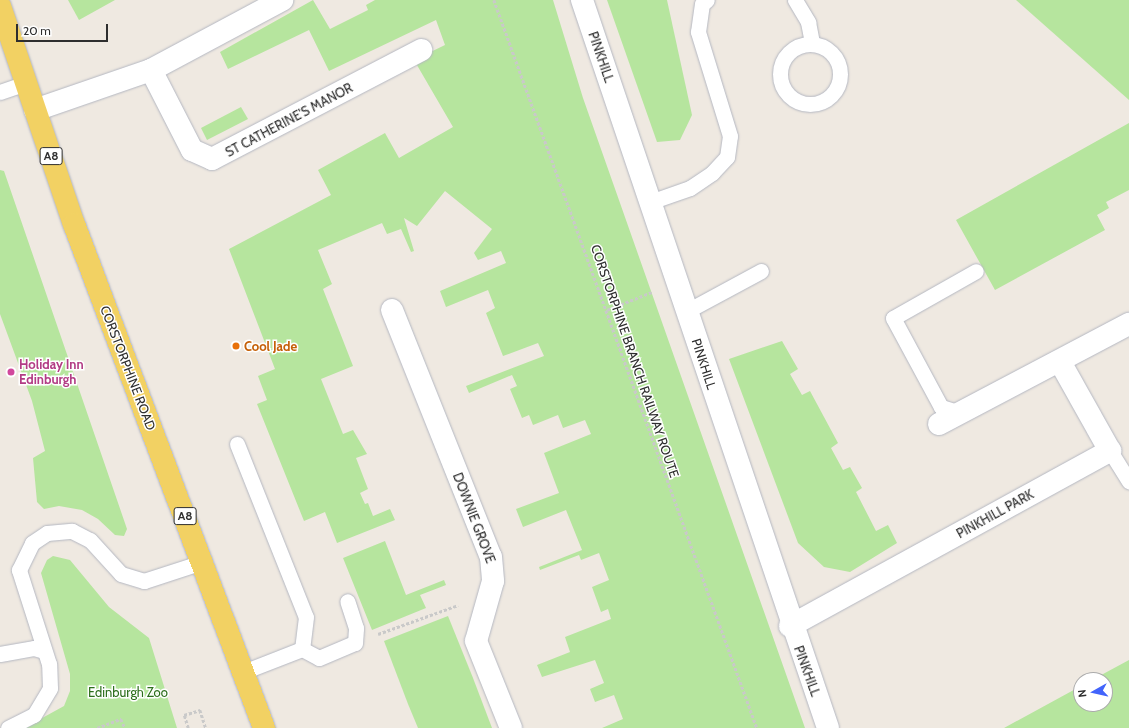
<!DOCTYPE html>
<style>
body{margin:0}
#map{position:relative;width:1129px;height:728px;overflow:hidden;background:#efe9e1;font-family:Cabin,sans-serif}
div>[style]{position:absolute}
.green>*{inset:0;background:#b6e59e}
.path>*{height:2.5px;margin-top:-1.25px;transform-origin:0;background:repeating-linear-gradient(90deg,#c9c9c9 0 3px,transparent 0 5px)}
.roads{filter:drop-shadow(0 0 1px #b4b7c1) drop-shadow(0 0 1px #b4b7c1)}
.service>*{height:15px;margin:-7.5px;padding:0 7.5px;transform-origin:7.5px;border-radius:7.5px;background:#fff}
.service>.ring{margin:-7.5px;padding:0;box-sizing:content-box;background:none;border:15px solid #fff;border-radius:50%}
.minor>*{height:22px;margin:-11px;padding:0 11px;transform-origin:11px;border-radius:11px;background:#fff}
.primary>*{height:22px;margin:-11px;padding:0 11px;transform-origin:11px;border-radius:11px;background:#f2d163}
.dots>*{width:11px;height:11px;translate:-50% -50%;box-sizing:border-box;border:2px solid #fff;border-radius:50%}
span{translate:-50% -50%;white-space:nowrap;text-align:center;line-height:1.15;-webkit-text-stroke:3px #fff;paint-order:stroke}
.shield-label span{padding:1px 3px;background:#fff;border:1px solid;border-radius:3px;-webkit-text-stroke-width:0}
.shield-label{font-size:12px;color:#2e2e2e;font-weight:700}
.street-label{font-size:13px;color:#2e2e2e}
.food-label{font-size:13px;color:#c56008;font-weight:700}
.left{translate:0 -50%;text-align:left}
.hotel-label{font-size:13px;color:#b23c85;font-weight:700}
.park-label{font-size:13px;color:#2c6e1b}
.north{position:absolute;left:1073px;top:672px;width:40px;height:40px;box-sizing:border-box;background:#fff;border:1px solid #ababab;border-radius:50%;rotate:262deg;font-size:11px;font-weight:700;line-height:16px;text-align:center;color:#2e2e2e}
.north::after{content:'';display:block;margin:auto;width:14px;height:18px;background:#4264fb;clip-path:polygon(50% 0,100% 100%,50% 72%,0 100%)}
.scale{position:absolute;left:16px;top:24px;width:92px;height:18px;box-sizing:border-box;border:2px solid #2e2e2e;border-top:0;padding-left:5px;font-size:12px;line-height:14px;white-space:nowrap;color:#2e2e2e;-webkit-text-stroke:3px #fff;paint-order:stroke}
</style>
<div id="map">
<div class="green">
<i style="clip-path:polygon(68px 0,115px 0,79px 20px)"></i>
<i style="clip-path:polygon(313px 0,330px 29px,368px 10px,366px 5px,375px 0,553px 0,583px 98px,805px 728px,602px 728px,623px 719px,614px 695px,595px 702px,590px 689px,604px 683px,595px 660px,542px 677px,537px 665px,570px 652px,565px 637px,611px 619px,608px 609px,601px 612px,592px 587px,609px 580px,599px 553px,581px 560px,579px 555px,540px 570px,539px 567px,582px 550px,566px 510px,523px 527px,516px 509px,559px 493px,544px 453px,591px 434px,585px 420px,563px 428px,558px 415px,533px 425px,529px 415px,522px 418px,510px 389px,517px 386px,512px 375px,469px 393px,466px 386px,544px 356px,538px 343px,503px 356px,486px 313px,495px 308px,488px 290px,446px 307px,440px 291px,506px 263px,501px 251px,478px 260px,474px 253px,492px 229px,445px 191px,417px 226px,404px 218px,414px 251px,411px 252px,401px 229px,387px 234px,382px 223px,318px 250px,332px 284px,323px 289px,353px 366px,321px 379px,343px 434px,353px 430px,367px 454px,356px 458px,368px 489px,360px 493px,365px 504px,368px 503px,373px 516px,390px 509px,395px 520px,337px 543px,325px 512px,304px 521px,257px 404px,267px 400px,258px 376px,275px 369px,229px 249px,331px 195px,318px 170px,385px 133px,399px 158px,453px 127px,414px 60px,445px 45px,436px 20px,329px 71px,309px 30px,228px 69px,220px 52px)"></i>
<i style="clip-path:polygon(607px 0,667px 0,692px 115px,680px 140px,657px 142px)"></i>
<i style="clip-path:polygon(1016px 0,1129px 0,1129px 100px)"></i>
<i style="clip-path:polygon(241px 107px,248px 119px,207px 140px,201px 128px)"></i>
<i style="clip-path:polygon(1129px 123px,1129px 190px,1106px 202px,1109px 208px,1097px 215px,1105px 230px,995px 290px,956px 220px)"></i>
<i style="clip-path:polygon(0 170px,4px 171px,127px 529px,124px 536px,115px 535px,98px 519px,82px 510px,59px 506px,44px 509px,37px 502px,33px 458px,45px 451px,32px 401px,0 314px)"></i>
<i style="clip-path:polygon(782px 341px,798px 369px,790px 374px,802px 395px,810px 391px,838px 443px,831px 448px,843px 470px,850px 467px,862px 488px,856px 492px,876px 531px,888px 525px,897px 543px,850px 572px,824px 567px,798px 543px,729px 359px)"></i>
<i style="clip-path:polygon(385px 541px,406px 595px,444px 580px,446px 585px,420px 595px,426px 608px,372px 630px,343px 558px)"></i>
<i style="clip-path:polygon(53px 556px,70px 560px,109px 607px,149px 638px,177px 728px,24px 728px,64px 706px,70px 691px,70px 674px,41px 573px,47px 560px)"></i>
<i style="clip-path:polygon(448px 616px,473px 678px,492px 728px,418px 728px,408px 704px,384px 641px)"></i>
<i style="clip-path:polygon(1129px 660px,1129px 728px,1004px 728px,1081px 686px,1081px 704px,1105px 704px,1105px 680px,1092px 680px)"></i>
</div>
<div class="path">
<i style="left:494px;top:0;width:774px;rotate:70.14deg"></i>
<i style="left:607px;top:310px;width:48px;rotate:-21.8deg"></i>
<i style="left:378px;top:634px;width:85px;rotate:-19.9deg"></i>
<i style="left:97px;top:728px;width:26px;rotate:-21deg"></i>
<i style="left:121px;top:719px;width:10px;rotate:66deg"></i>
<i style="left:188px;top:728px;width:14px;rotate:-107deg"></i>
<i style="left:184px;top:715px;width:17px;rotate:-17deg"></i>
<i style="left:200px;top:710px;width:19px;rotate:72deg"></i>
</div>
<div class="roads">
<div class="service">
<i style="left:795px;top:0;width:26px;rotate:59deg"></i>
<i style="left:808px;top:22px;width:21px;rotate:79deg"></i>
<i class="ring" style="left:780px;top:44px;width:45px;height:45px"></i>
<i style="left:0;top:92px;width:28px;rotate:-19deg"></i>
<i style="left:650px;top:202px;width:42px;rotate:-19.3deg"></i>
<i style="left:690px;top:188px;width:27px;rotate:-34deg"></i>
<i style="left:712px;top:173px;width:22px;rotate:-47deg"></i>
<i style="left:727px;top:157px;width:21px;rotate:-82deg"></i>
<i style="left:730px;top:136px;width:109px;rotate:-107.1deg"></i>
<i style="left:698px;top:32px;width:28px;rotate:-82deg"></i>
<i style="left:702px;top:4px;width:6px;rotate:-39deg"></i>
<i style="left:687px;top:311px;width:84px;rotate:-28.4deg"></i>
<i style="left:960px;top:413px;width:20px;rotate:-162deg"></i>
<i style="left:941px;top:407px;width:101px;rotate:-118.3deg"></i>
<i style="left:893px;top:318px;width:95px;rotate:-29.5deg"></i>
<i style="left:237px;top:444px;width:186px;rotate:68.3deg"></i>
<i style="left:306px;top:617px;width:32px;rotate:97deg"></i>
<i style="left:302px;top:649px;width:63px;rotate:158.7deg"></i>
<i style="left:1110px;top:451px;width:36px;rotate:58deg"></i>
<i style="left:302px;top:649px;width:19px;rotate:28deg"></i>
<i style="left:319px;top:658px;width:39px;rotate:-23deg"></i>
<i style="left:355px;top:643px;width:15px;rotate:-86deg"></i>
<i style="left:356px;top:628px;width:28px;rotate:-108deg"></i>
<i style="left:0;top:654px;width:35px;rotate:-10deg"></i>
<i style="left:34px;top:648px;width:10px;rotate:17deg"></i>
<i style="left:8px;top:728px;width:29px;rotate:-27deg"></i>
<i style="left:34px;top:715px;width:31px;rotate:-59deg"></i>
<i style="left:50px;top:688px;width:24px;rotate:-92deg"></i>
<i style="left:49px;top:664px;width:99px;rotate:-107.7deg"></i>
<i style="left:19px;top:570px;width:30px;rotate:-64deg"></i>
<i style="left:32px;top:543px;width:18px;rotate:-34deg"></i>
<i style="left:47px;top:533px;width:25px;rotate:-5deg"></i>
<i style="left:72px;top:531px;width:20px;rotate:27deg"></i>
<i style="left:90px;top:540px;width:46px;rotate:47.6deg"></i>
<i style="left:121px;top:574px;width:24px;rotate:17deg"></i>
<i style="left:144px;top:581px;width:61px;rotate:-18.1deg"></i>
</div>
<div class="minor">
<i style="left:582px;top:0;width:768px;rotate:71.33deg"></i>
<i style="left:151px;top:70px;width:90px;rotate:62.9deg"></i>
<i style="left:192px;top:150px;width:22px;rotate:24deg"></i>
<i style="left:212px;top:159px;width:236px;rotate:-27.5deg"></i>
<i style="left:35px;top:110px;width:123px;rotate:-19deg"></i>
<i style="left:151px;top:70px;width:149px;rotate:-28.1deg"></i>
<i style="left:392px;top:310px;width:266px;rotate:68.2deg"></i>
<i style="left:491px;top:557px;width:24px;rotate:85deg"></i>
<i style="left:493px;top:581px;width:62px;rotate:105.8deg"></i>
<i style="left:476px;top:641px;width:94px;rotate:68.1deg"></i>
<i style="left:939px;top:424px;width:215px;rotate:-27.8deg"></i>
<i style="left:790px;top:626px;width:365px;rotate:-28.7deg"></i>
<i style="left:1110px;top:451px;width:102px;rotate:-119.3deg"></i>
</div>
<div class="primary">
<i style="left:0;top:6px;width:230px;rotate:71.3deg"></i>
<i style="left:74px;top:224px;width:539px;rotate:69.34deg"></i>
</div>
</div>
<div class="dots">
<i style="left:236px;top:346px;background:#e8710a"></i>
<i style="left:11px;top:372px;background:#d1479c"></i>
</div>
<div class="shield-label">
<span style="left:51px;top:156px">A8</span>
<span style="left:185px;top:516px">A8</span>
</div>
<div class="street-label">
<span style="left:601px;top:57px;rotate:71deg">PINKHILL</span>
<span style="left:289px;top:120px;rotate:-28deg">ST CATHERINE'S MANOR</span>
<span style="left:635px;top:361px;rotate:71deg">CORSTORPHINE BRANCH RAILWAY ROUTE</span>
<span style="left:704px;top:364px;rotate:72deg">PINKHILL</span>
<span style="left:128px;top:368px;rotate:69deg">CORSTORPHINE ROAD</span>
<span style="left:995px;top:514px;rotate:-29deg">PINKHILL PARK</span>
<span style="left:474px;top:518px;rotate:69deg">DOWNIE GROVE</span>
<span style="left:807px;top:671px;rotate:70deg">PINKHILL</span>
</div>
<div class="food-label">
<span class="left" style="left:244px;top:346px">Cool Jade</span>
</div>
<div class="hotel-label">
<span class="left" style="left:19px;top:372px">Holiday Inn<br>Edinburgh</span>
</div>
<div class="park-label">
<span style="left:128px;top:692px">Edinburgh Zoo</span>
</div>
<div class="north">N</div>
<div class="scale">20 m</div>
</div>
